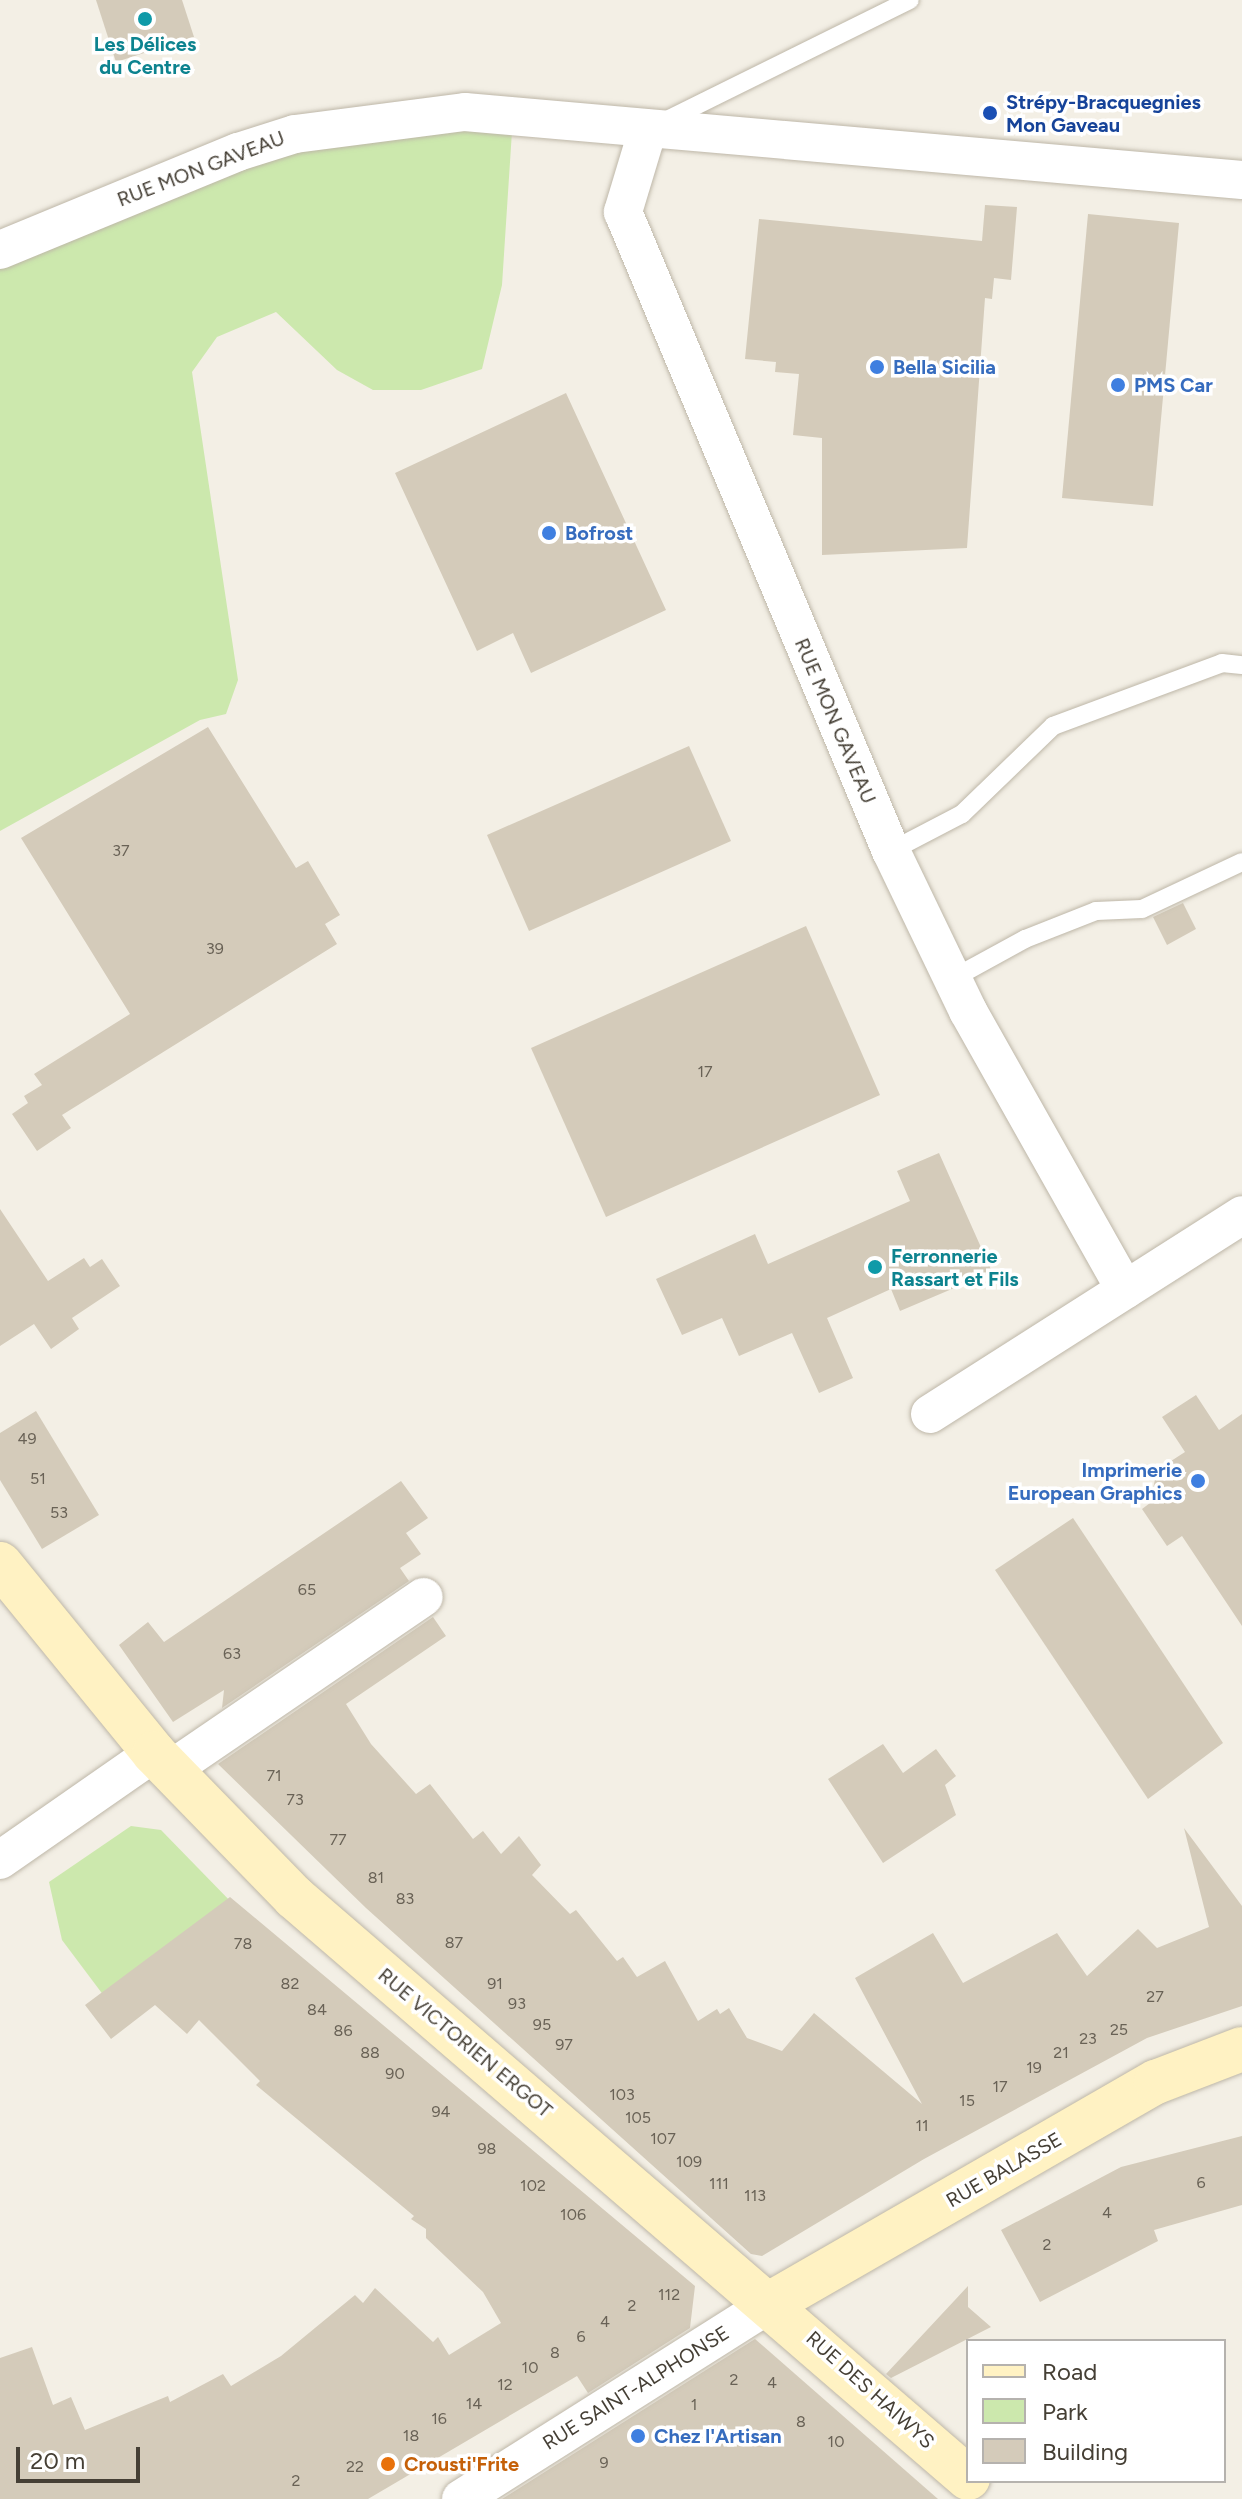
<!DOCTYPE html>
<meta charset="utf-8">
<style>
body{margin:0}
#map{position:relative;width:1242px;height:2499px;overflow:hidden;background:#f3efe5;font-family:Figtree,sans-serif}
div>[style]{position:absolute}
.green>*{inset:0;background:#cce8ad}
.building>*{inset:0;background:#d4cbba}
.roads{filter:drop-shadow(0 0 2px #beb7a8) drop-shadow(0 0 2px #beb7a8)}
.lane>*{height:18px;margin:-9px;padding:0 9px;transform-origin:9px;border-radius:9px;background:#fff}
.street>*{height:38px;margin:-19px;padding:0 19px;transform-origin:19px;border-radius:19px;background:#fff}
.secondary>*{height:44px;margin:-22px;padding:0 22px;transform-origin:22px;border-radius:22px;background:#fff2c3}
.dots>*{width:22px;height:22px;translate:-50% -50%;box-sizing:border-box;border:4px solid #fff;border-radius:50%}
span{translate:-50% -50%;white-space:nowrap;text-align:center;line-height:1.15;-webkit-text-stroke:7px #fff;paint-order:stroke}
.number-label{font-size:16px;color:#696256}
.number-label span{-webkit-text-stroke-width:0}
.culture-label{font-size:20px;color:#0d838f;font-weight:700}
.left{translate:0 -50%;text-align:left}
.transit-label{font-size:20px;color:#164399;font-weight:700}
.street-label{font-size:20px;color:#453f35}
.shop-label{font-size:20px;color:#366cbe;font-weight:700}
.right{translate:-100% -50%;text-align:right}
.food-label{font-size:20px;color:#c56008;font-weight:700}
.legend{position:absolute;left:966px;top:2339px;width:260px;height:144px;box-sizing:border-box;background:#fff;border:2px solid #b5b2ae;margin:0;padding:10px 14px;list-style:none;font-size:24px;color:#453f35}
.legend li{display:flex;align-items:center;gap:16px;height:40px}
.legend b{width:40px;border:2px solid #b5b2ae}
.scale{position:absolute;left:16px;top:2447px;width:124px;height:36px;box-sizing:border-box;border:4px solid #453f35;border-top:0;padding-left:10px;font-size:24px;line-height:28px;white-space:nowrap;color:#453f35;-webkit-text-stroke:6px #fff;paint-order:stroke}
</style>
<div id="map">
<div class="green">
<i style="clip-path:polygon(513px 116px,502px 285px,482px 369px,421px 390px,373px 390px,337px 370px,276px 312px,217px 337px,192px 372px,238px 680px,226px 714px,200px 720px,0 831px,0 250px,238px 152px)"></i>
<i style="clip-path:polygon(131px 1826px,161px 1830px,235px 1906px,107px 2000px,62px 1940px,49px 1882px)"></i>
</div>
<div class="building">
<i style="clip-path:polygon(96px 0,182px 0,194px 37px,116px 62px)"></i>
<i style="clip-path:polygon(985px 205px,1017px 207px,1011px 280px,994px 278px,992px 299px,985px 298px,967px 548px,822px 555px,822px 438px,793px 435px,799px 374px,775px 372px,776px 362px,745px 359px,759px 219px,982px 241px)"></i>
<i style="clip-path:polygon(1088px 214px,1179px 223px,1153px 506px,1062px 498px)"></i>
<i style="clip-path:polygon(566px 393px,666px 610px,531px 673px,513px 633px,477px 651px,395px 473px)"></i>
<i style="clip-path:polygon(208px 727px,296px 868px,308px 861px,340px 915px,325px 924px,337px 944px,62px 1115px,71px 1128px,37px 1151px,12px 1114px,28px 1103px,24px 1096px,42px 1085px,34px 1074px,130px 1014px,21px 838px)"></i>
<i style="clip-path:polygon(689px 746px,731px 841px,529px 931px,487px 835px)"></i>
<i style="clip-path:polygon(1183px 903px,1196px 929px,1167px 945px,1153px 917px)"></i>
<i style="clip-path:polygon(806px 926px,880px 1095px,606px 1217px,531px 1048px)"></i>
<i style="clip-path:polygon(939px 1153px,992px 1272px,900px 1311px,891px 1289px,827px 1318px,853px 1378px,819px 1393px,792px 1333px,739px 1356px,722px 1318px,682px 1335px,656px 1279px,755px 1234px,768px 1264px,910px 1201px,897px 1171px)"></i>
<i style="clip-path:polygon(0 1209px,48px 1281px,84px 1258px,90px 1267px,102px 1259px,120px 1286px,72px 1318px,79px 1329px,51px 1349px,34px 1324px,0 1346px)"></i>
<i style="clip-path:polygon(1196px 1395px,1219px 1430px,1242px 1414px,1242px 1626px,1182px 1536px,1167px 1546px,1142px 1509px,1150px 1503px,1157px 1470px,1185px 1452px,1162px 1417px)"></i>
<i style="clip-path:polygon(36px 1411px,99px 1515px,42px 1549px,0 1480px,0 1433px)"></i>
<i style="clip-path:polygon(401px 1481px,428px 1518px,406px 1533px,421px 1554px,400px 1568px,409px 1581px,222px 1708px,224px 1690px,173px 1722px,119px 1645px,148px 1622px,164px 1642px)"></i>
<i style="clip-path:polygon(1073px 1518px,1223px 1743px,1148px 1799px,995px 1570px)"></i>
<i style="clip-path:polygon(433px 1617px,446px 1636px,346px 1704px,371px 1744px,416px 1794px,430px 1784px,473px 1839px,483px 1831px,501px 1854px,519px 1836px,541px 1865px,532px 1875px,570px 1914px,576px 1910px,617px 1961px,623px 1957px,637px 1977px,665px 1961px,698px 2021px,717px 2009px,720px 2014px,729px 2008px,747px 2038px,782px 2051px,814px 2013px,922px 2104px,855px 1978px,933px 1933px,963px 1983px,1057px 1933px,1087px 1976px,1138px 1929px,1157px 1948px,1209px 1927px,1184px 1828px,1242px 1906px,1242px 2006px,1147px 2038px,924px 2159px,762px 2256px,751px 2254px,366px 1908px,218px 1764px)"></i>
<i style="clip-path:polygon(883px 1744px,903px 1773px,936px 1749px,956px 1776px,945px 1785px,956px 1815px,883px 1863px,828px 1779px)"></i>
<i style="clip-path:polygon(230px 1897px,695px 2286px,690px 2328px,588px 2393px,577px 2376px,368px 2499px,0 2499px,0 2358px,32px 2347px,53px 2405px,71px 2397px,85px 2430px,168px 2396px,170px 2402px,223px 2374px,231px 2386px,281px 2356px,355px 2295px,363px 2303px,375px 2288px,433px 2342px,438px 2337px,449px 2355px,501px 2323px,483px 2292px,426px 2238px,426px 2229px,411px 2219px,414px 2216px,256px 2085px,260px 2081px,199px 2020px,187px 2034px,155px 2005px,111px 2039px,85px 2005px)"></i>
<i style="clip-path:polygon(1242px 2136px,1242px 2205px,1154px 2230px,1158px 2241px,1040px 2302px,1001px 2230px,1121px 2167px)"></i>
<i style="clip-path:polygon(968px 2286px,968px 2307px,991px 2327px,891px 2378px,886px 2374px)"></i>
<i style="clip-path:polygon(755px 2339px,938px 2499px,502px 2499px)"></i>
</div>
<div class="roads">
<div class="lane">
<i style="left:665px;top:121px;width:273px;rotate:-26.3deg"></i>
<i style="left:891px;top:851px;width:80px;rotate:-27.5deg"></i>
<i style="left:962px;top:814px;width:127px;rotate:-44deg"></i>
<i style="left:1053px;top:726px;width:180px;rotate:-20.4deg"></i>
<i style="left:1222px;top:663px;width:20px;rotate:6deg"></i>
<i style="left:952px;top:979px;width:83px;rotate:-28.7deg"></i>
<i style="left:1025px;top:939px;width:76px;rotate:-21.5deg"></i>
<i style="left:1096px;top:911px;width:46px;rotate:-2.5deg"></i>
<i style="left:1142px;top:909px;width:110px;rotate:-25.2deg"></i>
</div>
<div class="street">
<i style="left:648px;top:129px;width:87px;rotate:106.8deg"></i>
<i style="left:623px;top:212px;width:693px;rotate:67.25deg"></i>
<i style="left:891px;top:851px;width:178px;rotate:64.3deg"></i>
<i style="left:968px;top:1011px;width:320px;rotate:60.6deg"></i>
<i style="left:0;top:250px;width:257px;rotate:-22.4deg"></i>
<i style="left:238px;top:152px;width:60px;rotate:-17.5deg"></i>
<i style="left:295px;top:134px;width:171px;rotate:-7.4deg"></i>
<i style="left:465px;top:112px;width:780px;rotate:5deg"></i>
<i style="left:930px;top:1414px;width:370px;rotate:-32.5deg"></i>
<i style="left:170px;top:1770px;width:307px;rotate:-34.3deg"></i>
<i style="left:0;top:1860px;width:188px;rotate:-34.8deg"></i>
<i style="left:461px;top:2499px;width:367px;rotate:-32.3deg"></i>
</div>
<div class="secondary">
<i style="left:0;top:1564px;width:244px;rotate:50.8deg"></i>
<i style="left:154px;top:1753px;width:201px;rotate:45.8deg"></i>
<i style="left:294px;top:1897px;width:890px;rotate:40.76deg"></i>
<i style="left:771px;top:2303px;width:444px;rotate:-29.9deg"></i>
<i style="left:1156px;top:2082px;width:92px;rotate:-21deg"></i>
</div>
</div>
<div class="dots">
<i style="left:145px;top:19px;background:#0f9aa8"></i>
<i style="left:990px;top:113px;background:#1a4fb4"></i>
<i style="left:877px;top:367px;background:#3f7fe0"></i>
<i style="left:1118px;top:385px;background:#3f7fe0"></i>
<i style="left:549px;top:533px;background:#3f7fe0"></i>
<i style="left:875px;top:1267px;background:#0f9aa8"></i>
<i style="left:1198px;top:1481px;background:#3f7fe0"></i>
<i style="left:638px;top:2436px;background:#3f7fe0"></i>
<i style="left:388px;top:2464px;background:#e8710a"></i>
</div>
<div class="number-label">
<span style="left:121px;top:851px">37</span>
<span style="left:215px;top:949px">39</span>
<span style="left:705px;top:1072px">17</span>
<span style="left:27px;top:1439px">49</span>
<span style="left:38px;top:1479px">51</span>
<span style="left:59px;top:1513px">53</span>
<span style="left:307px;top:1590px">65</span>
<span style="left:232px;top:1654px">63</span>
<span style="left:274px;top:1776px">71</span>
<span style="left:295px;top:1800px">73</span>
<span style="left:338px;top:1840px">77</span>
<span style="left:376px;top:1878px">81</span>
<span style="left:405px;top:1899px">83</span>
<span style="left:454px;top:1943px">87</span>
<span style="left:243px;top:1944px">78</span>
<span style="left:290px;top:1984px">82</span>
<span style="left:495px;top:1984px">91</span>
<span style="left:1155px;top:1997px">27</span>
<span style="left:517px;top:2004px">93</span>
<span style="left:317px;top:2010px">84</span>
<span style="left:542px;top:2025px">95</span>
<span style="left:1119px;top:2030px">25</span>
<span style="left:343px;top:2031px">86</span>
<span style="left:1088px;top:2039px">23</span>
<span style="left:564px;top:2045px">97</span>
<span style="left:370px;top:2053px">88</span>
<span style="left:1061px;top:2053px">21</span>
<span style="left:1034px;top:2068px">19</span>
<span style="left:395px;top:2074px">90</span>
<span style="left:1000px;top:2087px">17</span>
<span style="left:622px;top:2095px">103</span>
<span style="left:967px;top:2101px">15</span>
<span style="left:441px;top:2112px">94</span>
<span style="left:638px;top:2118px">105</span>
<span style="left:922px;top:2126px">11</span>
<span style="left:663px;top:2139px">107</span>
<span style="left:487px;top:2149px">98</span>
<span style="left:689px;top:2162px">109</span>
<span style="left:1201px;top:2183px">6</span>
<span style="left:719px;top:2184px">111</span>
<span style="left:533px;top:2186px">102</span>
<span style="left:755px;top:2196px">113</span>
<span style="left:1107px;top:2213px">4</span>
<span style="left:573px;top:2215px">106</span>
<span style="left:1047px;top:2245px">2</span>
<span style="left:669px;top:2295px">112</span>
<span style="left:632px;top:2306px">2</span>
<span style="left:605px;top:2322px">4</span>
<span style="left:581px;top:2337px">6</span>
<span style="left:555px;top:2353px">8</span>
<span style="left:530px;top:2368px">10</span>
<span style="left:734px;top:2380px">2</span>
<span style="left:772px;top:2383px">4</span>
<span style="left:505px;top:2385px">12</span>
<span style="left:474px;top:2404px">14</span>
<span style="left:694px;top:2405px">1</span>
<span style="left:439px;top:2419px">16</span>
<span style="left:801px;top:2422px">8</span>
<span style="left:411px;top:2436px">18</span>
<span style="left:836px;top:2442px">10</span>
<span style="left:604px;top:2463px">9</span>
<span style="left:355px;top:2467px">22</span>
<span style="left:296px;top:2481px">2</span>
</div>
<div class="culture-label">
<span style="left:145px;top:56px">Les Délices<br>du Centre</span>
<span class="left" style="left:891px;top:1268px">Ferronnerie<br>Rassart et Fils</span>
</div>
<div class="transit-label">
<span class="left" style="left:1006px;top:114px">Strépy-Bracquegnies<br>Mon Gaveau</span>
</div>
<div class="street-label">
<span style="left:201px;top:169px;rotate:-21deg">RUE MON GAVEAU</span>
<span style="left:835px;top:721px;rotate:67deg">RUE MON GAVEAU</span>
<span style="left:465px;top:2043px;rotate:40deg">RUE VICTORIEN ERGOT</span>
<span style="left:1004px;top:2170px;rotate:-30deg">RUE BALASSE</span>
<span style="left:636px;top:2388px;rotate:-32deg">RUE SAINT-ALPHONSE</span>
<span style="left:870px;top:2390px;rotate:42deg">RUE DES HAIWYS</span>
</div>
<div class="shop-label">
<span class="left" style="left:893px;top:367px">Bella Sicilia</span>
<span class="left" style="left:1134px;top:385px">PMS Car</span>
<span class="left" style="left:565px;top:533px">Bofrost</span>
<span class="right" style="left:1182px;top:1482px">Imprimerie<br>European Graphics</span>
<span class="left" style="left:654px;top:2436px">Chez l'Artisan</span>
</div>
<div class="food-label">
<span class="left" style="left:404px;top:2464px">Crousti'Frite</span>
</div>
<ul class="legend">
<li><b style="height:10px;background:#fff2c3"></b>Road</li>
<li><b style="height:22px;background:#cce8ad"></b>Park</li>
<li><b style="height:22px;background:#d4cbba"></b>Building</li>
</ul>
<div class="scale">20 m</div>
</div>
